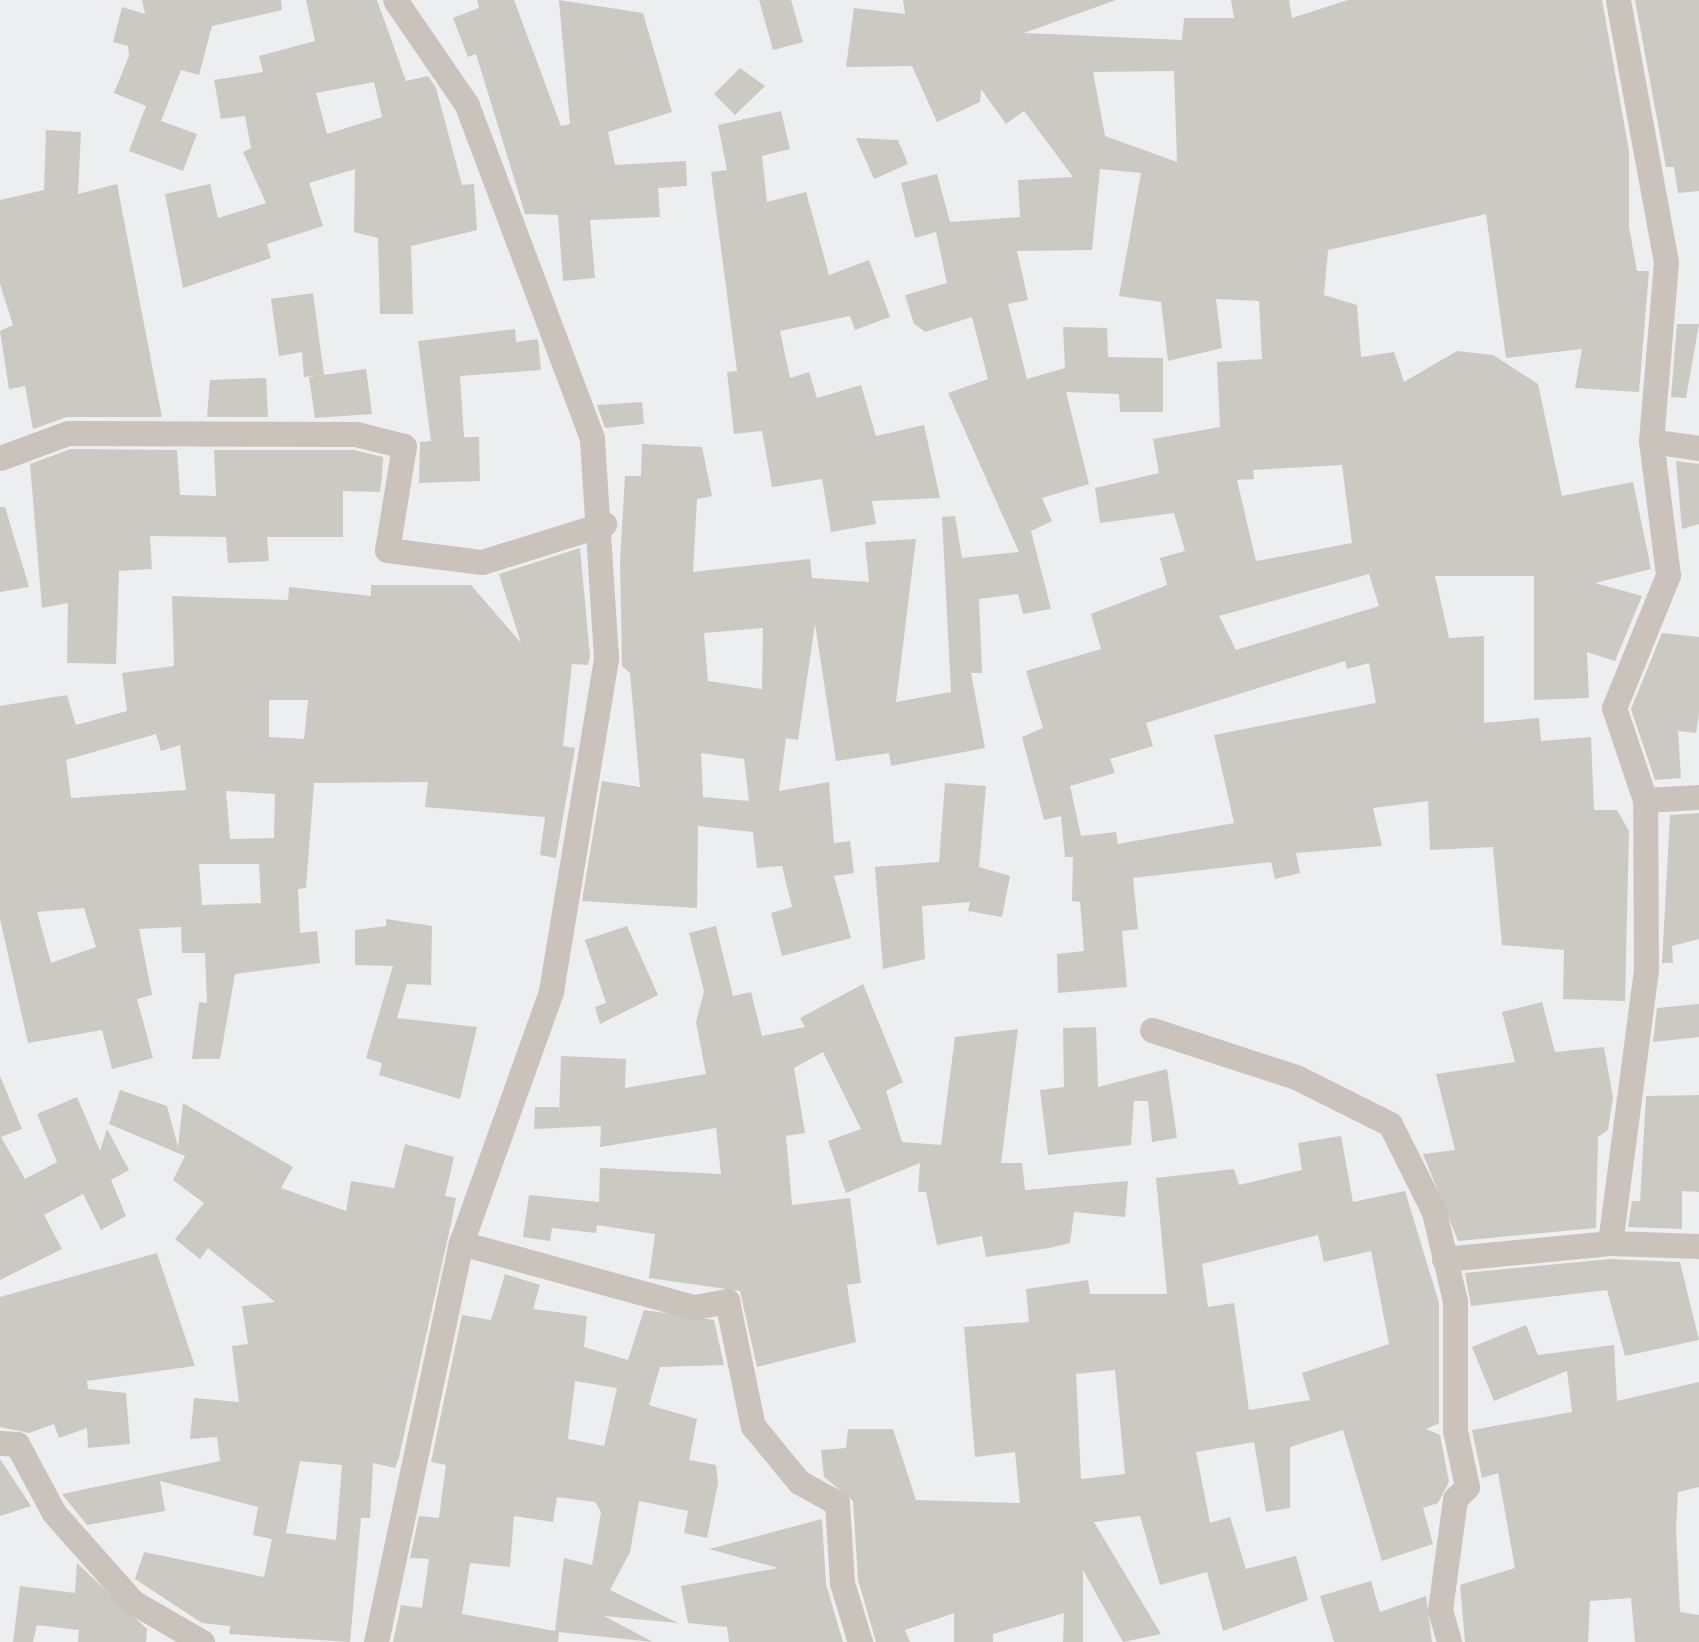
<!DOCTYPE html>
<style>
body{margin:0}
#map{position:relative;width:1699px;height:1642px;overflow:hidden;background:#eceeef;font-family:Rubik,sans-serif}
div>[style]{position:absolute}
.building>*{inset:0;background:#ccc9c3}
.street>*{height:25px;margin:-12.5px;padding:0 12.5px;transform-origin:12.5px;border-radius:12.5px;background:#cac3bb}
span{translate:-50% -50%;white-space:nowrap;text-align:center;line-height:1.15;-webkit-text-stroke:8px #fff;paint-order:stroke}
</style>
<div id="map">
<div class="building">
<i style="clip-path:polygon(142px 0,281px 0,282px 10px,212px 26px,199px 75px,181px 70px,161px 121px,197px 134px,183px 171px,129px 151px,146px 106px,114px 93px,129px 56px,128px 46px,113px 42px,122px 7px,145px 14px)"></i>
<i style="clip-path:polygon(evenodd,306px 0,377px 0,406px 81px,428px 76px,436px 88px,462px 185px,474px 184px,477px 230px,411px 246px,413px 314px,380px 314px,378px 238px,354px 232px,355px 169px,309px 183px,323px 226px,267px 244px,271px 258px,183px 288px,165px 194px,210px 184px,218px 218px,266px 203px,243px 152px,251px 148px,245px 116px,221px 119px,214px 80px,263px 72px,259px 56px,315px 41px,306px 0,374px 82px,382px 117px,327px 134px,316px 93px,374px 82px)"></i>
<i style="clip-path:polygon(477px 0,514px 0,561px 126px,570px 124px,559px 0,643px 13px,672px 112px,608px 132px,615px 165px,686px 161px,687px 186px,658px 188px,660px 217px,590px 220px,595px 278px,563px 281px,558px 215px,525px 214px,476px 54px,468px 57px,453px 18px,479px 8px)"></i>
<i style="clip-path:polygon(759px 0,791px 0,803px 42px,773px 50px)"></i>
<i style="clip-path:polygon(evenodd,903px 0,1116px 0,1024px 33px,1182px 40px,1184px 18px,1234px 18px,1231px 0,1289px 0,1292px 18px,1348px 0,1602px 0,1629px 151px,1629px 227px,1637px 271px,1649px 271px,1639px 392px,1575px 388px,1582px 349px,1506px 358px,1486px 214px,1328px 250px,1324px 295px,1357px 305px,1361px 357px,1394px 352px,1404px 382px,1457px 351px,1493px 355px,1538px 384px,1562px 496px,1633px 482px,1651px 569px,1595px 583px,1642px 596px,1615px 661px,1587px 652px,1589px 698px,1534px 700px,1534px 576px,1435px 576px,1449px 638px,1484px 636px,1484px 723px,1539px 718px,1541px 741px,1591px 737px,1594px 810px,1617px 810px,1629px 831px,1625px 1001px,1563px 999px,1564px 950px,1502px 945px,1493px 847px,1430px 850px,1428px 801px,1373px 808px,1382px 846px,1296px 853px,1300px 873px,1275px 879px,1271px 862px,1133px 878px,1138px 929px,1122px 931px,1127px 987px,1058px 993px,1057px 954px,1084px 951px,1080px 902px,1072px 901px,1073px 857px,1065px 857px,1061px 816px,1044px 820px,1022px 737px,1043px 728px,1026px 671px,1101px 649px,1091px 614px,1167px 585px,1160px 558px,1185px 551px,1174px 513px,1100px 523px,1095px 488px,1159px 473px,1153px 439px,1220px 427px,1217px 362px,1262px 359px,1259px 301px,1216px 299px,1222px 348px,1168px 361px,1161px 302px,1119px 296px,1141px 173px,1100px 169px,1092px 250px,1017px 251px,1028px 300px,1008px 304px,1027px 379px,1065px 368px,1063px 327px,1107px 328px,1108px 357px,1163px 358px,1163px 412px,1120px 412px,1119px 394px,1066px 392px,1089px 484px,1042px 498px,1052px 521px,1031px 531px,1051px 609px,1023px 614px,1018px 594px,979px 599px,982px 673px,971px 673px,985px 748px,891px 766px,889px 753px,836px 761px,815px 624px,798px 740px,786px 738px,779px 791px,829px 782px,834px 843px,850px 841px,854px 873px,834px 876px,851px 938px,782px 956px,771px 913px,792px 907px,782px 866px,757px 868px,753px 832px,698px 826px,697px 908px,582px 901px,602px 781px,640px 787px,630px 673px,622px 666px,620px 561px,625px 476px,641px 476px,642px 444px,702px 447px,712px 496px,697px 499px,693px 572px,810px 559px,812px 578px,869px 582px,865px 542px,916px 539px,896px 702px,951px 692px,942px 517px,955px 516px,962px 558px,1019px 552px,948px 393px,988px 379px,972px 317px,925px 332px,914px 324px,905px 295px,947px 283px,936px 232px,915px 238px,901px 183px,937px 174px,950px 222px,1020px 217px,1018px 180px,1073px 177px,1024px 111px,1006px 124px,981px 89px,980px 102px,937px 122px,912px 66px,846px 67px,854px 8px,905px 14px,903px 0,1174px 71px,1177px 162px,1105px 136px,1093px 72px,1174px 71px,903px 0,1342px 465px,1352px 543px,1256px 561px,1237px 480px,1254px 479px,1253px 470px,1342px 465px,903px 0,1369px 574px,1379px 606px,1236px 650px,1219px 616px,1369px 574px,903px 0,763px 628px,762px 689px,708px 681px,704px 633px,763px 628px,903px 0,1345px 661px,1347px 669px,1369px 663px,1376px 703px,1214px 735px,1234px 823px,1118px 844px,1116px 832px,1081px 836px,1070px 786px,1115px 773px,1110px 759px,1153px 746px,1146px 723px,1345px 661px,903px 0,701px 753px,744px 759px,749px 801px,703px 797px,701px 753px)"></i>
<i style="clip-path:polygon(1635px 0,1699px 0,1699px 191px,1678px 193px,1674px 167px,1666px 167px)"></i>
<i style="clip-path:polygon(740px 68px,765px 86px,735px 115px,714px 94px)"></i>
<i style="clip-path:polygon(781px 111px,790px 149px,762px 156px,767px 202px,806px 192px,829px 275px,869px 260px,890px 317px,855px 330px,850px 316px,780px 331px,790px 378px,809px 372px,817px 398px,861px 385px,876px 436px,924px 425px,940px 498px,872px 501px,876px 524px,831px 532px,822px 479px,772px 487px,762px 431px,734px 434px,727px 372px,737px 371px,711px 172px,727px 170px,718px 125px)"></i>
<i style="clip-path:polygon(46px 130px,81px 132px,78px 194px,117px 184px,162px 417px,67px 417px,33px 429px,25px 386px,9px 389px,0 331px,13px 325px,0 284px,0 200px,44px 190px)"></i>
<i style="clip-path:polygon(856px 138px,898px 140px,908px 164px,874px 179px)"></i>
<i style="clip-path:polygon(313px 293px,324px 375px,304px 377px,302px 352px,279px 356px,271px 299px)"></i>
<i style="clip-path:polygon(1677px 324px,1699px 324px,1686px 398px,1671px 397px)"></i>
<i style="clip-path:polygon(515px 329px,516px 342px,538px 339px,541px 370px,460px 376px,464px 437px,479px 437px,480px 481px,419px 483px,420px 442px,431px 441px,418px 341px)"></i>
<i style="clip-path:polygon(366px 369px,372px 414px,315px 418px,309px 377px)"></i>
<i style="clip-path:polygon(266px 378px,268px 417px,207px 417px,210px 380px)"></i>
<i style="clip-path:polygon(642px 402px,644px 424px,605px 428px,597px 405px)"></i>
<i style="clip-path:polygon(71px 449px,177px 450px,180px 495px,216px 496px,214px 450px,354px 450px,383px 457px,382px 477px,380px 492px,343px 491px,343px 537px,267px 537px,269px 561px,228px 563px,226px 537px,150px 536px,152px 569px,119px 571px,116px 664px,67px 663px,68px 603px,42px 608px,30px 464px)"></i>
<i style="clip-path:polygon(1676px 461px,1699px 464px,1699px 524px,1682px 529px)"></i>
<i style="clip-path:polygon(0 507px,5px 507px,29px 587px,0 592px)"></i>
<i style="clip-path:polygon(evenodd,580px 548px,590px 656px,588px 665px,572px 664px,563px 746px,575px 748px,556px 858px,540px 855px,545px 817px,425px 807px,428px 782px,314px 783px,306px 888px,298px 889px,300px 933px,317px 931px,320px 963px,235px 974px,220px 1059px,192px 1059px,199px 1002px,207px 1003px,205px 953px,182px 953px,181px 927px,139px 929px,152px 995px,137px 999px,153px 1058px,112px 1069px,102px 1030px,28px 1043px,0 919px,0 706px,67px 695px,76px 725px,127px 711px,122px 673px,174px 666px,172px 596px,288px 600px,289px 587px,371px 596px,371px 585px,471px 585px,521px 643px,499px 574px,580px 548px,269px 700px,308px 700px,304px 739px,269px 737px,269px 700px,580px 548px,156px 734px,161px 751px,180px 745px,186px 790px,71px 798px,66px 760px,156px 734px,580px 548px,226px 791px,275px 794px,274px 838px,230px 839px,226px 791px,580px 548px,199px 864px,259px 864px,261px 903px,202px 905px,199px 864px,580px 548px,84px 908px,96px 947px,51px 963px,37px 912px,84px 908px)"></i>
<i style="clip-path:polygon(1662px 633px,1699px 637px,1699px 714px,1696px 733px,1678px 731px,1681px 778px,1655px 780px,1631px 709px)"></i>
<i style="clip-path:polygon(945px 783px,986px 786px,979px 867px,1010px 876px,1002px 917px,968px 911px,970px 902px,922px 906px,925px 959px,883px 969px,875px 867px,939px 862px)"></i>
<i style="clip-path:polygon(1699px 813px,1699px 939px,1672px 946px,1673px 963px,1662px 963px,1670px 815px)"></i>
<i style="clip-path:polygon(386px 919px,432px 926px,431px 985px,407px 984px,397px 1018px,477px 1027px,460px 1099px,379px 1075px,382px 1063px,366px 1058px,393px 966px,355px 965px,355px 930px,386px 926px)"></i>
<i style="clip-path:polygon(627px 926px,658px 995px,600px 1024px,595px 1007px,606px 1003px,585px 940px)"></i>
<i style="clip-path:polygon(716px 926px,733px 996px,751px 992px,762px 1036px,805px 1027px,800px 1018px,863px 984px,903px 1082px,886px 1091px,902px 1142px,941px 1145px,955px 1037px,1018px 1029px,1001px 1163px,1022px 1163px,1025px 1190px,1128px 1181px,1125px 1217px,1074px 1212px,1070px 1243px,1049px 1248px,986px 1257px,982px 1236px,937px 1245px,926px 1192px,918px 1192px,920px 1163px,846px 1193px,828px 1141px,861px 1129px,823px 1052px,794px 1068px,805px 1133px,786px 1136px,792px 1205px,850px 1198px,861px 1283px,847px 1285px,856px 1342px,757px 1367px,740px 1291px,649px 1278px,655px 1234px,597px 1225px,596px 1233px,552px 1228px,550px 1241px,523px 1237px,529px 1195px,599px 1202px,600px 1168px,721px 1174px,716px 1128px,600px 1147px,601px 1126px,534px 1129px,535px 1107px,559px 1107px,559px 1116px,561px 1056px,626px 1059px,625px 1088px,706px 1074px,696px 1022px,704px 991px,689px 933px)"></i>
<i style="clip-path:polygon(1542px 1002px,1555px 1052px,1604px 1047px,1613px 1098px,1608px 1130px,1598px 1137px,1596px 1228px,1458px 1241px,1423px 1154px,1455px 1150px,1436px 1074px,1515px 1062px,1502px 1012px)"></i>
<i style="clip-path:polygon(1699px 1004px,1699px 1037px,1653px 1042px,1657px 1008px)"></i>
<i style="clip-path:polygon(1096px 1027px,1098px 1087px,1167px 1069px,1177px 1138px,1152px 1142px,1148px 1101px,1134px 1101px,1131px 1145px,1048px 1155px,1040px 1090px,1064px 1087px,1063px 1028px)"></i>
<i style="clip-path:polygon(0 1076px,22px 1129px,1px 1137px,25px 1179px,57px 1162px,37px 1114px,77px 1097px,100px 1151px,107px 1129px,129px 1170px,111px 1180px,126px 1216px,101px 1230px,83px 1194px,44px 1215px,62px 1249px,0 1280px)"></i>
<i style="clip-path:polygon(evenodd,120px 1090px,167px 1106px,178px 1147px,183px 1103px,293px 1167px,281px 1188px,346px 1211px,351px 1181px,394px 1188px,405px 1144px,454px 1157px,445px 1196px,456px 1198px,452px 1219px,399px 1457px,395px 1468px,373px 1463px,370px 1518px,361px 1518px,350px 1642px,229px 1634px,230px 1626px,202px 1623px,135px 1579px,144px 1552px,264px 1577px,272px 1539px,253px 1535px,258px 1507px,160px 1481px,165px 1511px,87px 1525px,62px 1494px,220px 1461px,217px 1437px,190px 1439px,194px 1398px,239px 1402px,232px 1346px,248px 1344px,242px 1306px,275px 1302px,208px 1248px,200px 1259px,175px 1239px,204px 1203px,173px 1180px,185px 1156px,109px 1124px,120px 1090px,300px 1461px,342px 1465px,336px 1540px,286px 1533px,300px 1461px)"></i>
<i style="clip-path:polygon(1699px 1095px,1699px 1192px,1682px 1191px,1682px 1229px,1628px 1227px,1632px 1201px,1640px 1201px,1646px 1096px)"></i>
<i style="clip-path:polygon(evenodd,1341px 1136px,1353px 1202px,1405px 1191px,1439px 1303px,1439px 1423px,1426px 1429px,1440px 1435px,1449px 1482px,1438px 1503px,1423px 1508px,1433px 1544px,1382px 1561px,1343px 1430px,1290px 1447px,1290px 1508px,1266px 1512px,1254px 1442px,1196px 1452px,1210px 1523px,1230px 1517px,1246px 1569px,1296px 1556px,1308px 1600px,1223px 1631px,1207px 1572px,1160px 1585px,1140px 1516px,1094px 1522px,1161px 1634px,1123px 1642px,1083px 1570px,1083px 1642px,1063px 1642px,1064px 1613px,993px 1634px,993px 1642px,954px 1642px,954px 1613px,905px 1630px,910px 1642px,876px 1642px,858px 1580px,853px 1501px,824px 1477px,821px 1450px,846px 1448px,848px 1429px,893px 1429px,916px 1500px,1020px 1503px,1015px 1452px,975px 1457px,964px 1327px,1029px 1322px,1026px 1289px,1088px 1280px,1090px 1294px,1167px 1294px,1156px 1178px,1234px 1169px,1239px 1185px,1302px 1170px,1298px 1143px,1341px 1136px,1318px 1235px,1324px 1262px,1371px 1251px,1389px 1344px,1302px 1373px,1310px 1400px,1249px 1410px,1234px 1303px,1208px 1307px,1202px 1264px,1318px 1235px,1341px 1136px,1115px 1370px,1125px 1474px,1081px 1479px,1076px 1374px,1115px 1370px)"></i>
<i style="clip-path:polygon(157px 1253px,195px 1366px,87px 1381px,88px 1389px,126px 1393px,130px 1444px,88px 1448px,87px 1428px,59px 1438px,54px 1424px,29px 1433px,0 1427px,0 1297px)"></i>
<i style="clip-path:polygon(1610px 1259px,1680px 1262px,1699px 1340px,1625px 1356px,1607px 1290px,1471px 1306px,1465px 1273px)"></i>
<i style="clip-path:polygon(evenodd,505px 1274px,540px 1285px,533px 1309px,587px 1316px,584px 1347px,628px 1360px,644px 1310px,714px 1320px,724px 1365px,660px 1367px,649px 1405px,697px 1419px,689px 1460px,716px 1465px,718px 1483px,707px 1538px,684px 1533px,688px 1511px,639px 1501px,630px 1552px,610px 1590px,678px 1623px,604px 1616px,653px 1642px,559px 1632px,558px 1642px,393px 1642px,401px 1605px,422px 1608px,429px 1559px,410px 1558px,419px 1516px,439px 1518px,446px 1465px,431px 1462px,462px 1315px,491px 1320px,505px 1274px,575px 1381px,617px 1388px,604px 1446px,568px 1439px,575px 1381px,505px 1274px,557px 1497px,595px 1502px,601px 1512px,592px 1565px,564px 1558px,555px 1631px,462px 1614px,470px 1563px,510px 1567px,514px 1516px,553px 1522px,557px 1497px)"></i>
<i style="clip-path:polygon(1526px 1325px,1538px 1355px,1614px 1345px,1617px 1401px,1699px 1382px,1699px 1487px,1678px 1492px,1676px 1528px,1680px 1612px,1699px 1615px,1699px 1642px,1635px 1642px,1631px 1598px,1590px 1601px,1588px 1642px,1465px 1642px,1460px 1585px,1515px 1568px,1498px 1473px,1482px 1478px,1472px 1430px,1572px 1412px,1567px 1371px,1494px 1401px,1472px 1347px)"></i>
<i style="clip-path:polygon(0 1459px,31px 1506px,0 1516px)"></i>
<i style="clip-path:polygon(822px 1519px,826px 1584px,843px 1642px,729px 1642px,727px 1627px,688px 1623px,681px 1586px,778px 1568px,709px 1549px)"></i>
<i style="clip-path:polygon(77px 1563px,147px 1629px,146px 1642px,78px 1642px,79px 1630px,37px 1625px,33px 1642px,13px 1642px,20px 1586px,75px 1593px)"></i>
<i style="clip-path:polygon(1371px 1581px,1380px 1612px,1426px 1596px,1432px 1642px,1334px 1642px,1320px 1596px)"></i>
</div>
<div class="street">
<i style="left:1651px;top:441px;width:49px;rotate:8.3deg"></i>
<i style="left:0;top:458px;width:72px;rotate:-20.2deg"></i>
<i style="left:68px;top:433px;width:288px;rotate:0.2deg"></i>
<i style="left:356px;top:434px;width:49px;rotate:14deg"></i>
<i style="left:404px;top:446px;width:105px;rotate:99.3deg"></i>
<i style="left:387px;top:550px;width:96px;rotate:7.2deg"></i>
<i style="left:482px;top:562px;width:128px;rotate:-17.3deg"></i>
<i style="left:1645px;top:800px;width:54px;rotate:-3.2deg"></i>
<i style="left:1152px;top:1030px;width:151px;rotate:18.1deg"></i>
<i style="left:1296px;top:1077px;width:105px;rotate:26.6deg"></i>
<i style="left:1390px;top:1124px;width:98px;rotate:63.4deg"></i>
<i style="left:1434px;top:1212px;width:91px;rotate:76.7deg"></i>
<i style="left:1455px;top:1301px;width:129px;rotate:90deg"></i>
<i style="left:1455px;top:1430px;width:58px;rotate:78.1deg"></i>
<i style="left:1467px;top:1487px;width:17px;rotate:135deg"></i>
<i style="left:1455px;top:1499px;width:112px;rotate:97.7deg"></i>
<i style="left:1440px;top:1610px;width:33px;rotate:74deg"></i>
<i style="left:461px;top:1243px;width:242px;rotate:15.4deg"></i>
<i style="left:694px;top:1307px;width:34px;rotate:-10deg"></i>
<i style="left:727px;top:1301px;width:128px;rotate:78.3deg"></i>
<i style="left:753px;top:1426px;width:72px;rotate:50.6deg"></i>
<i style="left:799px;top:1482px;width:43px;rotate:28.9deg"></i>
<i style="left:837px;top:1503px;width:80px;rotate:86.4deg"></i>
<i style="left:842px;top:1583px;width:62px;rotate:73deg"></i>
<i style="left:1610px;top:1243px;width:89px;rotate:1.9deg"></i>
<i style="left:1444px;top:1259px;width:167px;rotate:-5.5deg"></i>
<i style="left:1610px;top:1243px;width:276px;rotate:-82.5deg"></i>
<i style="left:1646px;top:969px;width:169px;rotate:-90.3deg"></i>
<i style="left:1645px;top:800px;width:97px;rotate:-108.6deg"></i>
<i style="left:1614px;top:708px;width:144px;rotate:-67.9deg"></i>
<i style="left:1668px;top:575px;width:135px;rotate:-97.2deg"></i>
<i style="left:1651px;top:441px;width:180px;rotate:-85.2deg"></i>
<i style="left:1666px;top:262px;width:266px;rotate:-100.4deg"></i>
<i style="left:0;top:1443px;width:17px;rotate:3deg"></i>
<i style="left:17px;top:1444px;width:78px;rotate:61.8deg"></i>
<i style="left:54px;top:1513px;width:119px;rotate:48.4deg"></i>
<i style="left:133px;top:1602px;width:80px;rotate:30.1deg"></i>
<i style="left:376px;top:1642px;width:408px;rotate:-78deg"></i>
<i style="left:461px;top:1243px;width:268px;rotate:-70.3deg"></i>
<i style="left:551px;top:991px;width:338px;rotate:-80.6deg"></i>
<i style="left:606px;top:657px;width:219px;rotate:-93.7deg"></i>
<i style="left:592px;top:438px;width:356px;rotate:-110.6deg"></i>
<i style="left:467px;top:105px;width:127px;rotate:-124.4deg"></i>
</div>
</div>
